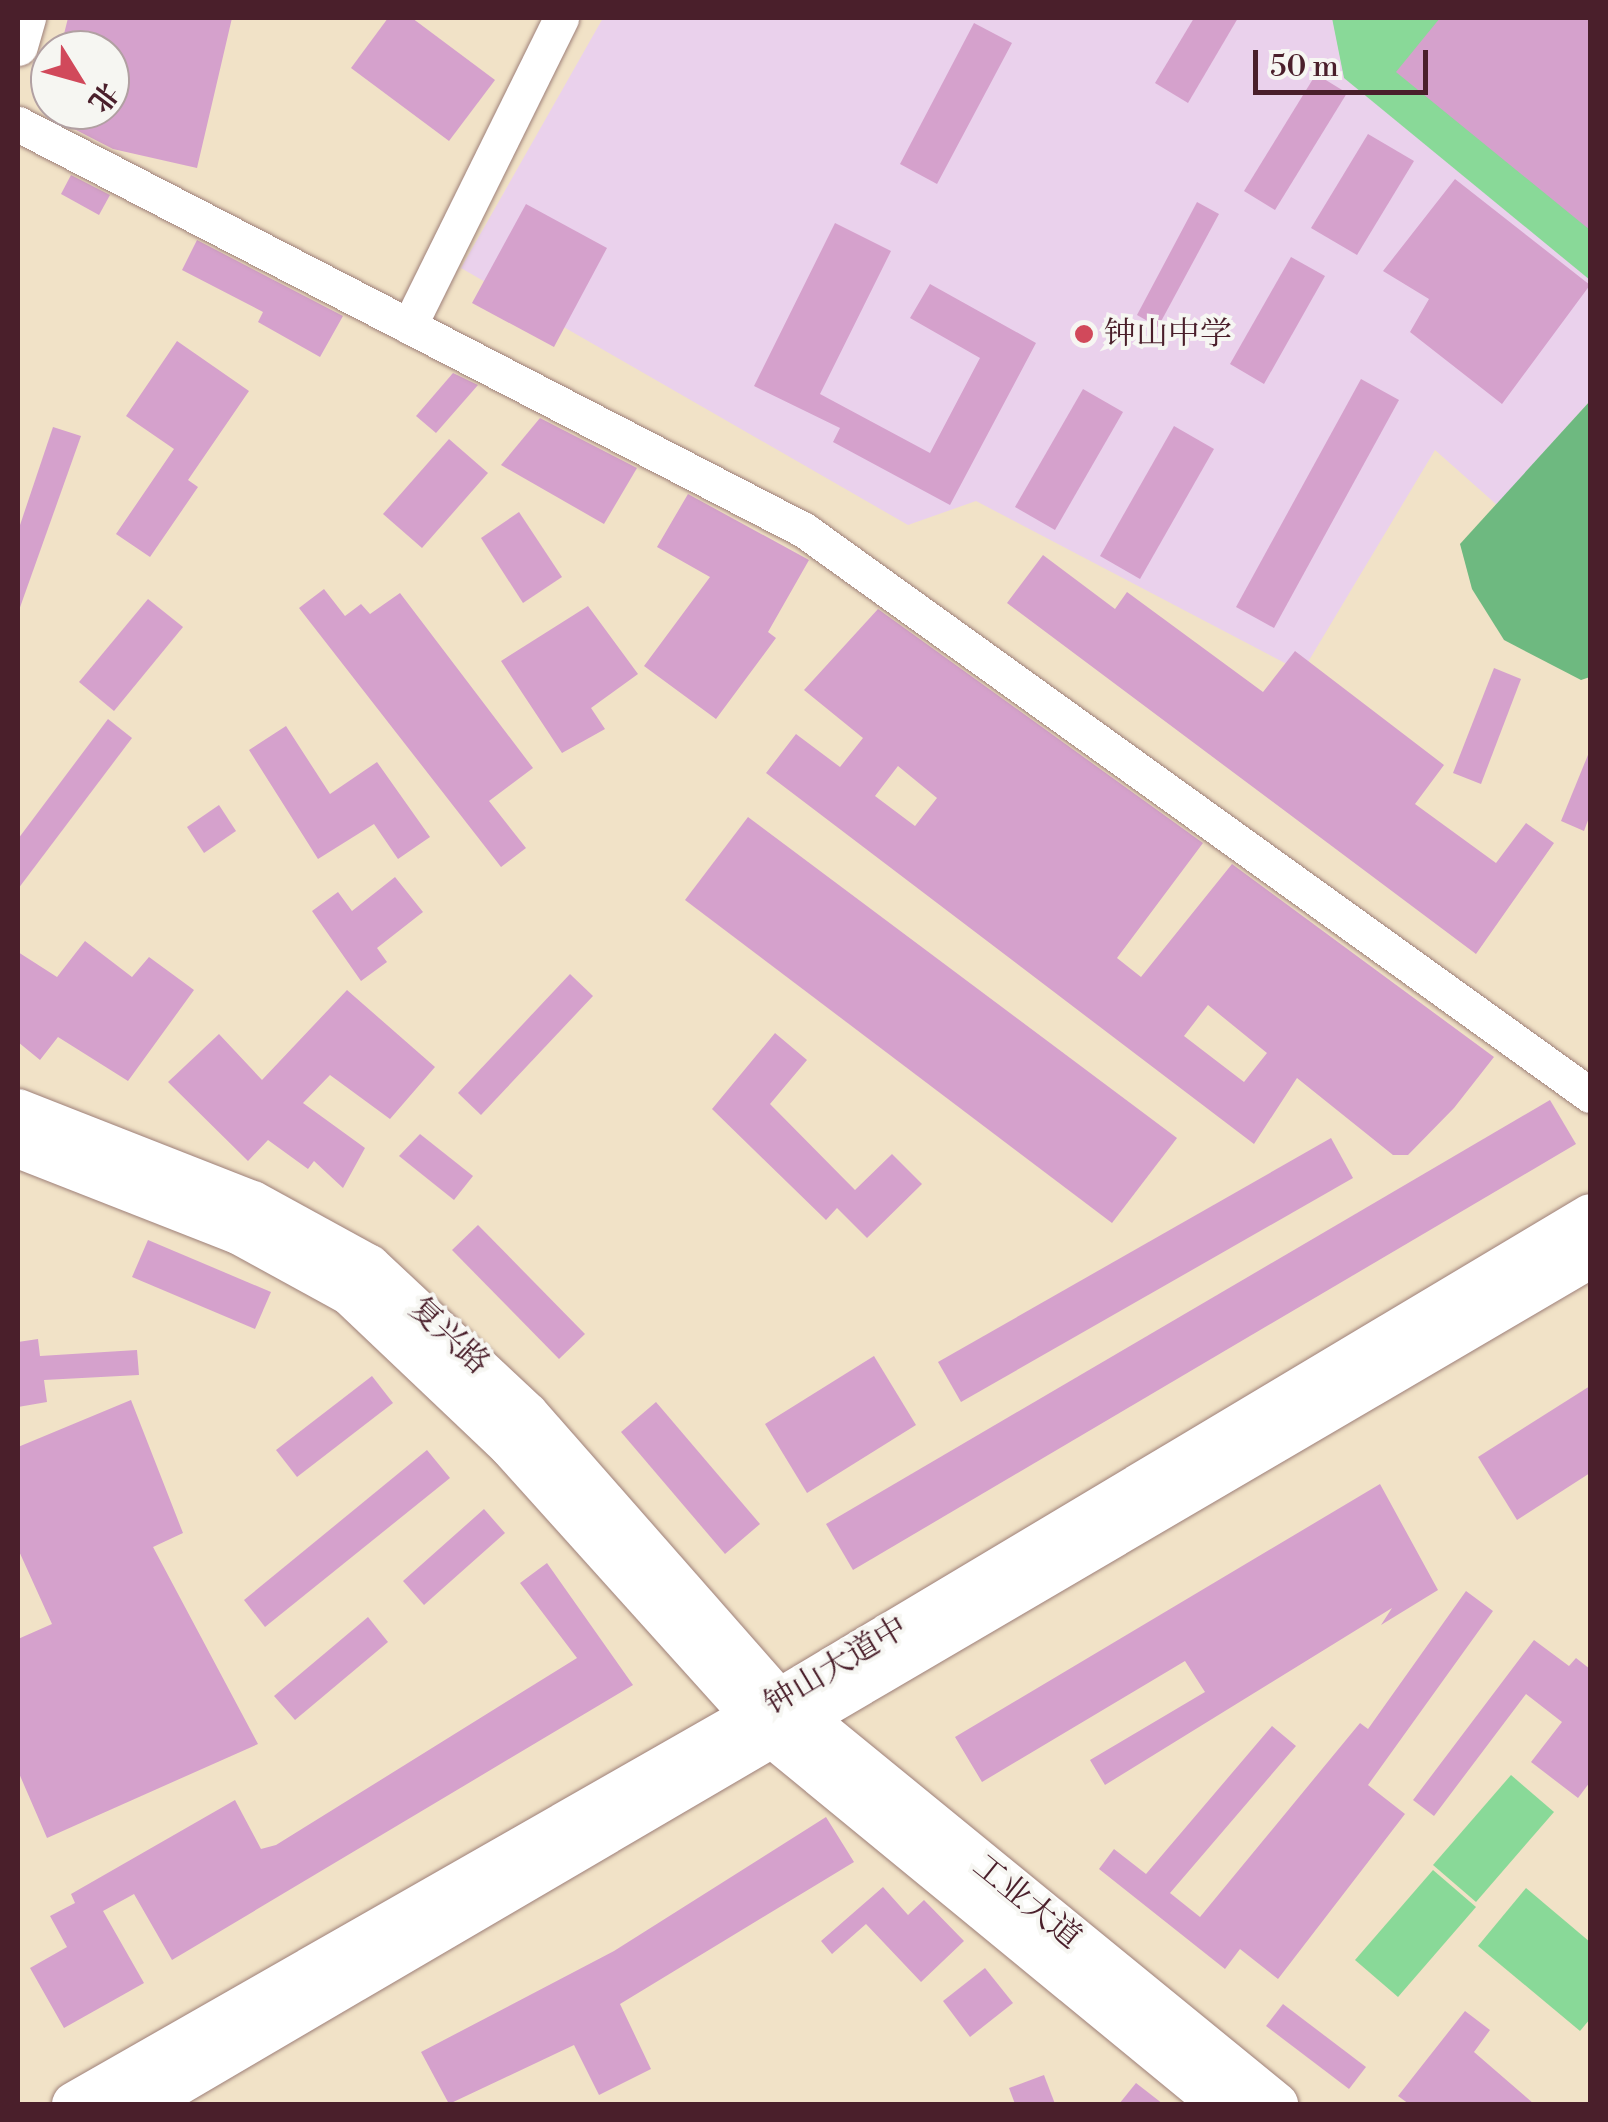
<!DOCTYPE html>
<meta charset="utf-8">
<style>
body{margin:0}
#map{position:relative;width:1608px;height:2122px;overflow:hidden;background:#f1e2c7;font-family:"Libre Bodoni","Noto Serif SC",serif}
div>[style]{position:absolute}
.built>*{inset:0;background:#ead1ec}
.green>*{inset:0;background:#89d998}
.forest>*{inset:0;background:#6eb980}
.building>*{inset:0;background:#d5a1cc}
.roads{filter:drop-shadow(0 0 2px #9e8079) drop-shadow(0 0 2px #9e8079)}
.tertiary>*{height:35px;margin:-17.5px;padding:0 17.5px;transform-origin:17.5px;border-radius:17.5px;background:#fff}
.secondary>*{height:40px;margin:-20px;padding:0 20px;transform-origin:20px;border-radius:20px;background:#fff}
.trunk>*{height:45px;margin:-22.5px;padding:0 22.5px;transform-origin:22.5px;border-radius:22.5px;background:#fff}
.dots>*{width:28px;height:28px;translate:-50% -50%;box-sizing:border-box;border:5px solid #f6f6f2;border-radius:50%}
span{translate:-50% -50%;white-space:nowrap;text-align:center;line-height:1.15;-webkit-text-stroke:8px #f6f6f2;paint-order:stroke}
.poi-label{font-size:32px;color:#4a1f2b}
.left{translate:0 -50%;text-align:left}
.street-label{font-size:32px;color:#4a1f2b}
.frame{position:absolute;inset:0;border:20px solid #4a1f2b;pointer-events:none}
.north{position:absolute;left:30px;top:30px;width:100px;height:100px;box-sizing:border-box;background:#f6f6f2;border:2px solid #b1a0a2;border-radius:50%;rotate:127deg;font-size:28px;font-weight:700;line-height:40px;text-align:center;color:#4a1f2b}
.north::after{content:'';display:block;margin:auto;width:35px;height:45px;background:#d1495b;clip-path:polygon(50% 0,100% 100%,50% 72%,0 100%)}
.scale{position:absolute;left:1253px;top:50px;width:175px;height:45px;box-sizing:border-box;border:5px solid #4a1f2b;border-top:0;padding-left:12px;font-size:30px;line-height:35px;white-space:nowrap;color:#4a1f2b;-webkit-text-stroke:8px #f6f6f2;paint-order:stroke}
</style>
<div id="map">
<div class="built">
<i style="clip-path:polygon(603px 18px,1590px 18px,1590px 401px,1497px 505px,1435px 450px,1302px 672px,976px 501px,908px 525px,461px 268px)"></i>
</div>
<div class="green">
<i style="clip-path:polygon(1332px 18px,1590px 18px,1590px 280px,1344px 78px)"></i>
<i style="clip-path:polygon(1511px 1775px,1554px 1812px,1476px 1902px,1433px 1865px)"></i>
<i style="clip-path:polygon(1433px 1870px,1476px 1907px,1398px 1997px,1355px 1960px)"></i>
<i style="clip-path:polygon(1526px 1888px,1590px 1942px,1590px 2019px,1580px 2031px,1478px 1946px)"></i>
</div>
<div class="forest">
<i style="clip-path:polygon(1590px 401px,1590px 677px,1581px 680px,1504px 640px,1472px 589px,1460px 544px)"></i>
</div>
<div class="building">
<i style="clip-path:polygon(68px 18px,232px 18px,197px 168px,113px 149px,45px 114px,110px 110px,110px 50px,60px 50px)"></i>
<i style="clip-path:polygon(388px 18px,412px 18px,495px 80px,449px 141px,351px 68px)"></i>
<i style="clip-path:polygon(1194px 18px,1238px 18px,1188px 103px,1155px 83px)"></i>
<i style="clip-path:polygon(1440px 18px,1590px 18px,1590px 230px,1396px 72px)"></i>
<i style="clip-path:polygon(974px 23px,1012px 43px,937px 184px,900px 164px)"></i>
<i style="clip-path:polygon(1316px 74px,1347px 93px,1275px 210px,1244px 191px)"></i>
<i style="clip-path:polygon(1368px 134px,1414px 161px,1357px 255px,1311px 228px)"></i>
<i style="clip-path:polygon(71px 175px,110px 195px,99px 215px,61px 194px)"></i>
<i style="clip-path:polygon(1455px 179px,1590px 285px,1502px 404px,1410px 332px,1429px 299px,1383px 271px)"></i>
<i style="clip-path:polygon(1197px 202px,1219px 214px,1158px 327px,1137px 315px)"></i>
<i style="clip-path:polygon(526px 204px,607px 248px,554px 347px,472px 303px)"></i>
<i style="clip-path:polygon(835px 223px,891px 251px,820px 394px,930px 453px,980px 358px,910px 318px,930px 284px,1036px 343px,950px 505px,833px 442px,840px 428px,754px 386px)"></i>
<i style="clip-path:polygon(197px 240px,343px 316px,320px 357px,258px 322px,263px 312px,182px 270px)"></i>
<i style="clip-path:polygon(1291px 257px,1325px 276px,1264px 384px,1230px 364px)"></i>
<i style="clip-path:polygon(177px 341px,249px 391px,188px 480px,198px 487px,150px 557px,116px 534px,174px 449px,126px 416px)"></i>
<i style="clip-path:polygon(453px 373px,478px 385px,436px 433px,416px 416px)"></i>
<i style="clip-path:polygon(1361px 379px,1399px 400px,1274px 628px,1236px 607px)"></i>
<i style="clip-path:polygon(1083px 389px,1123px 412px,1055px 530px,1015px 507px)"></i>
<i style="clip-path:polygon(540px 418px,637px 468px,604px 524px,501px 465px)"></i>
<i style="clip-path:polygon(1174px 426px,1214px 449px,1140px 579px,1100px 556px)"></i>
<i style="clip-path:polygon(53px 427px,81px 436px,18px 613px,18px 531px)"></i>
<i style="clip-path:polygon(449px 439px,488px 473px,422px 548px,383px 514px)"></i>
<i style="clip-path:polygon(688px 494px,809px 560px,768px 632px,776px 638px,716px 719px,644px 666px,710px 577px,657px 547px)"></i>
<i style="clip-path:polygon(519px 512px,562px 577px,523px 603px,481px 538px)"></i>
<i style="clip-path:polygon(1043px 555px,1115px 609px,1127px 592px,1263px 692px,1295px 651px,1444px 765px,1415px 804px,1496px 863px,1526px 823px,1554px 843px,1476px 954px,1007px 603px)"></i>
<i style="clip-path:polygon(324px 589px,345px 616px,361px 604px,370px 614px,400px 593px,533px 768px,489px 801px,526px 848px,501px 867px,299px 608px)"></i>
<i style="clip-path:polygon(148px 599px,183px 627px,114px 711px,79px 682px)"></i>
<i style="clip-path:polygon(588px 606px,638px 674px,591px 708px,605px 729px,562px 753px,501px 661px)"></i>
<i style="clip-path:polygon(evenodd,878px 609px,1203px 843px,1117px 958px,1141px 977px,1232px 864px,1494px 1057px,1454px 1108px,1408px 1155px,1393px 1155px,1297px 1078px,1254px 1144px,766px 773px,796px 734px,840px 767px,863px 738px,804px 690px,878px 609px,898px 766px,937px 798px,915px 826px,875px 796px,898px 766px,878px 609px,1208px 1005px,1267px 1053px,1244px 1082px,1184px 1036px,1208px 1005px)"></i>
<i style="clip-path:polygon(1494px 668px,1521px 679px,1481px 784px,1453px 773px)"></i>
<i style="clip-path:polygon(108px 719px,132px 738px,18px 889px,18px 839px)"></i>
<i style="clip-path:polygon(286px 726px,330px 794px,377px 762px,430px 837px,398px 859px,374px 824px,318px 859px,249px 750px)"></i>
<i style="clip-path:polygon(1590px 750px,1590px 815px,1584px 831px,1561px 821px)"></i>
<i style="clip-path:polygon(219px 805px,236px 831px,204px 853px,187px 827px)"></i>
<i style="clip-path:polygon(748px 817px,1177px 1138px,1112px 1223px,685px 900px)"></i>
<i style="clip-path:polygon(395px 877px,423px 912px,377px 948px,387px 962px,361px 981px,312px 911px,338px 892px,352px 911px)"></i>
<i style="clip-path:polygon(85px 941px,132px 977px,149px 957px,194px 990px,128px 1081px,58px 1037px,40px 1060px,18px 1042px,18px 952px,57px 977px)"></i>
<i style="clip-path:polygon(570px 974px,593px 996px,481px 1115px,458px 1093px)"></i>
<i style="clip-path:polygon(347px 990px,435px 1067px,390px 1119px,330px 1075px,303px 1103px,365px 1148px,343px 1188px,314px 1161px,308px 1169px,268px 1140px,248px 1161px,168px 1082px,219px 1034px,262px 1080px)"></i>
<i style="clip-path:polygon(775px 1033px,807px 1060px,770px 1104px,855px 1190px,892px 1154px,922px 1184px,867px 1238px,837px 1208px,826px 1220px,712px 1109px)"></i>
<i style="clip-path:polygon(1550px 1100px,1576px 1144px,853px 1570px,826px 1524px)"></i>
<i style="clip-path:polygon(420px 1134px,473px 1176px,454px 1200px,399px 1156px)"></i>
<i style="clip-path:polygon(1331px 1138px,1353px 1178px,961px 1402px,938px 1362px)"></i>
<i style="clip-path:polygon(478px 1225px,585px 1334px,559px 1359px,452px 1250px)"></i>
<i style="clip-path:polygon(148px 1240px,271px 1292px,255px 1329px,132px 1277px)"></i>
<i style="clip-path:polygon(38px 1339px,40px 1356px,137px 1350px,139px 1375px,44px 1380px,47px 1402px,18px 1407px,18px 1342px)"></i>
<i style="clip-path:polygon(874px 1356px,916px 1425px,807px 1493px,765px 1424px)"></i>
<i style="clip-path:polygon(372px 1376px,393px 1403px,297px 1477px,276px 1450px)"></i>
<i style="clip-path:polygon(1590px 1386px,1590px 1473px,1517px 1520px,1478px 1457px)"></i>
<i style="clip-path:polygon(131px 1400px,183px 1533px,153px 1547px,258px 1744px,47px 1838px,18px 1771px,18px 1639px,52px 1624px,18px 1549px,18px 1447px)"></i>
<i style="clip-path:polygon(656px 1402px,760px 1524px,725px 1554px,621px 1432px)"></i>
<i style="clip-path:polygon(427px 1450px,450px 1478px,265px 1627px,244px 1600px)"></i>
<i style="clip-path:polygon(1380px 1484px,1438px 1590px,1381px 1625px,1392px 1608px,1105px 1785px,1090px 1760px,1205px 1692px,1185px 1661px,982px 1782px,955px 1737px)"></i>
<i style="clip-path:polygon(484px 1509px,505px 1533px,424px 1605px,403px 1581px)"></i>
<i style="clip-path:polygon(547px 1563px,633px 1685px,172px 1960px,134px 1894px,103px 1911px,144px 1983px,64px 2028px,30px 1968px,67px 1947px,50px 1916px,75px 1903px,71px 1894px,235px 1800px,261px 1849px,276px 1845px,577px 1658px,520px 1583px)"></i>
<i style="clip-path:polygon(1466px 1591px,1493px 1611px,1368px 1785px,1405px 1814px,1278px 1979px,1240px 1949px,1225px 1969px,1099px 1869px,1114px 1849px,1146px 1874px,1272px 1726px,1296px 1746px,1170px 1893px,1200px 1917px,1360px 1723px,1368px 1729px)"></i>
<i style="clip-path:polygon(368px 1617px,388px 1642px,295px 1720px,274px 1696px)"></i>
<i style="clip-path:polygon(1534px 1640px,1569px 1666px,1576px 1658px,1590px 1669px,1590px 1782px,1578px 1798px,1531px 1762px,1562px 1722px,1526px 1694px,1434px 1816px,1413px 1800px)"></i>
<i style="clip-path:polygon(826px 1817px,854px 1862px,620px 2004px,651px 2069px,599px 2095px,574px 2045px,449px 2104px,421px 2052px,614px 1951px)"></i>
<i style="clip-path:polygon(883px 1887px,908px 1915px,924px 1900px,964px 1941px,921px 1982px,866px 1924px,832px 1954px,821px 1941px)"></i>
<i style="clip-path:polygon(985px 1968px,1013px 2003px,970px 2037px,943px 2001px)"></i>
<i style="clip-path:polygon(1283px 2004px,1366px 2067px,1349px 2089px,1266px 2026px)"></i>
<i style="clip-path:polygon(1465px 2011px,1490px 2030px,1474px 2052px,1534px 2104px,1409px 2104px,1398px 2096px)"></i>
<i style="clip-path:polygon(1044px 2075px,1055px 2104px,1015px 2104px,1009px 2088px)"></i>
<i style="clip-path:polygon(1136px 2083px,1163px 2104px,1119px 2104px)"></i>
</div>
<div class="roads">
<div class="tertiary">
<i style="left:18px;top:124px;width:885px;rotate:27.32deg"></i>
<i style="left:804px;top:530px;width:968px;rotate:35.71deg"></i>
<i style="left:409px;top:326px;width:343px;rotate:-63.7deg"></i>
</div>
<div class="secondary">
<i style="left:18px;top:46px;width:29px;rotate:-74deg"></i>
<i style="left:18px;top:1109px;width:252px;rotate:21.4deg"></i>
<i style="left:253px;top:1201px;width:133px;rotate:28.7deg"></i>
<i style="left:370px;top:1265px;width:216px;rotate:43.1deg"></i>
<i style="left:528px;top:1413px;width:382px;rotate:48.7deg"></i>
<i style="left:18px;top:1148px;width:236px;rotate:21.4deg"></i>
<i style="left:238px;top:1234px;width:127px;rotate:28.8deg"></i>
<i style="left:349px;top:1295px;width:221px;rotate:43.5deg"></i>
<i style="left:509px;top:1447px;width:363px;rotate:48deg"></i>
</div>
<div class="trunk">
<i style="left:785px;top:1704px;width:633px;rotate:39.23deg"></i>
<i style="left:757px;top:1722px;width:602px;rotate:39.4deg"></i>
<i style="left:74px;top:2104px;width:781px;rotate:-29.72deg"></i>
<i style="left:752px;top:1717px;width:976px;rotate:-30.87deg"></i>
<i style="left:140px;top:2104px;width:1680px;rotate:-30.35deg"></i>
</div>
</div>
<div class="dots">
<i style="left:1084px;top:334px;background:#d1495b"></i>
</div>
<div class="poi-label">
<span class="left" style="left:1104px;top:334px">钟山中学</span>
</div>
<div class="street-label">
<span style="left:449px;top:1336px;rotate:43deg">复兴路</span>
<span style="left:836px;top:1666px;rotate:-31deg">钟山大道中</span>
<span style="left:1027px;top:1902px;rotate:39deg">工业大道</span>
</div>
<div class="frame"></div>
<div class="north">北</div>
<div class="scale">50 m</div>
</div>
